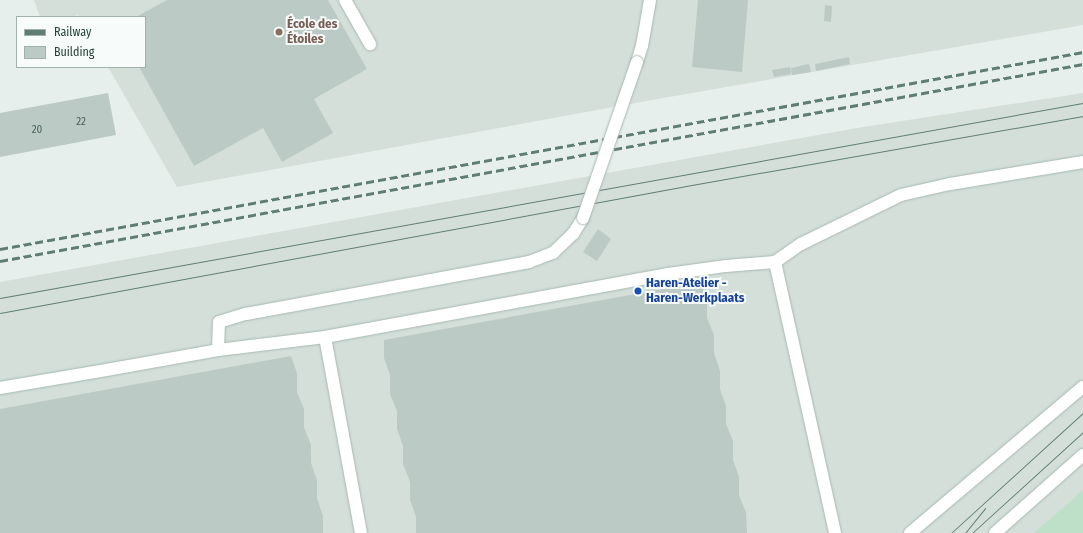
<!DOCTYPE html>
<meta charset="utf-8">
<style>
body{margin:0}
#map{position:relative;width:1083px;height:533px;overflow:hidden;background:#e6efeb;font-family:"Fira Sans Condensed",sans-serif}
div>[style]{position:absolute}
.built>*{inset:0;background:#d4dfda}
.green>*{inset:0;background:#bfe0c8}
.building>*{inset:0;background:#bbcac4}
.roads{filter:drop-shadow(0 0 1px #a8b8b2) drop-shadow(0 0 1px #a8b8b2)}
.service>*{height:12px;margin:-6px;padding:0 6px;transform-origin:6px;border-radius:6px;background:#fff}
.tram>*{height:1px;margin:-0.5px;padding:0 0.5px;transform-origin:0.5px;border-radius:0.5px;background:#5f7d75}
.rail>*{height:3px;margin-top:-1.5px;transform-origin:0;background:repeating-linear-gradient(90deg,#5f7d75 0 8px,transparent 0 12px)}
.bridges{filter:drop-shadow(0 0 1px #a8b8b2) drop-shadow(0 0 1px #a8b8b2)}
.service-bridge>*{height:12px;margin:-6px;padding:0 6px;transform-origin:6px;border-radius:6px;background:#fff}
.dots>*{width:11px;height:11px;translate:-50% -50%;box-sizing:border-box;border:2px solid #f7fbf9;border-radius:50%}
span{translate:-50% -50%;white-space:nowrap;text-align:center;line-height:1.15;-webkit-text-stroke:4px #f7fbf9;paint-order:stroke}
.number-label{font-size:11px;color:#4a645c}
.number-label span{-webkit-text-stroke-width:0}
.education-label{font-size:13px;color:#785e54;font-weight:700}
.left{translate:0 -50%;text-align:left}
.transit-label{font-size:13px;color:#164399;font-weight:700}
.legend{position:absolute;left:16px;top:16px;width:130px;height:52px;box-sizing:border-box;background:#f7fbf9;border:1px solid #a3b1ad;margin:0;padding:5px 7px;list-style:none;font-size:12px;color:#24423a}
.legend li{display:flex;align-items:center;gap:8px;height:20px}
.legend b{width:20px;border:1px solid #a3b1ad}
</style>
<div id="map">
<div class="built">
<i style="clip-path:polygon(34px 0,1083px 0,1083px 25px,652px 100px,177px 187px,108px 67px,145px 67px,145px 17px,79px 17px,78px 15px,72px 17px,40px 17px)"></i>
<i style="clip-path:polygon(1083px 93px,1083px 533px,0 533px,0 282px,857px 128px)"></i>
</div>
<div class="green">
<i style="clip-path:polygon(1083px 490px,1083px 533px,1034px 533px)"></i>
</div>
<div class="building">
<i style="clip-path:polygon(167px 0,328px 0,367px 69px,314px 99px,333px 133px,282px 162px,263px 128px,194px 166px,139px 67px,145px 67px,145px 17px,136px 17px)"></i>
<i style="clip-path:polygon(698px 0,748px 0,742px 72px,692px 67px)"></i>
<i style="clip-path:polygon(825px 5px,832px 6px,831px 22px,824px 21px)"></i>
<i style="clip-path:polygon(849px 57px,850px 64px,816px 71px,815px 64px)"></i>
<i style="clip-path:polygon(809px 64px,811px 72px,792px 75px,791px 68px)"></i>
<i style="clip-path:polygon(790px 67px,791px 74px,774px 77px,772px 70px)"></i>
<i style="clip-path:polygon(108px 93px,116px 135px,0 157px,0 113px)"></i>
<i style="clip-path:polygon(598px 229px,611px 239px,597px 261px,583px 252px)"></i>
<i style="clip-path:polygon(701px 282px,707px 299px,707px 318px,714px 335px,714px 353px,720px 371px,720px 389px,726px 406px,726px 424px,733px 441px,733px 460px,739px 477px,739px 495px,746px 512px,747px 533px,416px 533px,416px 517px,410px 500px,410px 482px,403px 464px,403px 446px,397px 429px,397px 411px,390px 394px,390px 375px,384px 358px,384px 340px)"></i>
<i style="clip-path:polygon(291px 356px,297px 373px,297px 392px,304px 409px,304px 427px,311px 445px,311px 463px,317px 480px,317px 498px,323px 516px,323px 533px,0 533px,0 409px)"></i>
</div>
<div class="roads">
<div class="service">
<i style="left:345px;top:0;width:51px;rotate:60.4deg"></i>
<i style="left:637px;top:62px;width:17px;rotate:-73deg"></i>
<i style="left:642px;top:46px;width:47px;rotate:-80.1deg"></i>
<i style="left:775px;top:262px;width:278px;rotate:77.5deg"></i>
<i style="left:325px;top:337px;width:199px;rotate:79.6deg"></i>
<i style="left:218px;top:350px;width:28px;rotate:-88deg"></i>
<i style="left:219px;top:322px;width:28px;rotate:-17deg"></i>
<i style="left:246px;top:314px;width:288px;rotate:-10.4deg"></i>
<i style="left:529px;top:262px;width:26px;rotate:-21deg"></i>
<i style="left:553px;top:253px;width:28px;rotate:-44deg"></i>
<i style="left:573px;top:234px;width:19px;rotate:-58deg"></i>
<i style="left:0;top:388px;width:96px;rotate:-9.6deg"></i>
<i style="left:95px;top:372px;width:125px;rotate:-10.1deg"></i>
<i style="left:218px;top:350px;width:108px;rotate:-6.9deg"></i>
<i style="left:325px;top:337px;width:349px;rotate:-10.4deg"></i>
<i style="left:668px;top:274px;width:59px;rotate:-7.9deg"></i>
<i style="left:726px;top:266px;width:49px;rotate:-4.7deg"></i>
<i style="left:775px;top:262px;width:32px;rotate:-35deg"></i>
<i style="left:801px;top:244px;width:111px;rotate:-26.1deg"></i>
<i style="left:901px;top:195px;width:50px;rotate:-12.7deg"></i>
<i style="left:950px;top:184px;width:135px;rotate:-9.4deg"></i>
<i style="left:910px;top:533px;width:226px;rotate:-40.2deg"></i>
<i style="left:995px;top:533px;width:118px;rotate:-41.6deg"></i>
</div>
</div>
<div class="tram">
<i style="left:0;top:298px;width:1100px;rotate:-10.21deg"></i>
<i style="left:0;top:313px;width:698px;rotate:-10.49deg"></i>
<i style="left:686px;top:186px;width:403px;rotate:-10deg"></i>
<i style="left:951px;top:533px;width:178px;rotate:-42.3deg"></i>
<i style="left:965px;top:533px;width:32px;rotate:-51deg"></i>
<i style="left:972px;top:533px;width:150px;rotate:-42.3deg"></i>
</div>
<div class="rail">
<i style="left:0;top:249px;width:1101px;rotate:-10.31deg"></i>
<i style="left:0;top:261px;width:1101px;rotate:-10.31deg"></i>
</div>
<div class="bridges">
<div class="service-bridge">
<i style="left:583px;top:218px;width:165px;rotate:-70.9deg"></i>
</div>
</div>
<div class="dots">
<i style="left:279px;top:32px;background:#8d6e63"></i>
<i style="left:638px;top:291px;background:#1a4fb4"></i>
</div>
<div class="number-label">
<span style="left:81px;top:122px">22</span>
<span style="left:37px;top:130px">20</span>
</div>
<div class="education-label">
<span class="left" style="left:287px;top:32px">École des<br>Étoiles</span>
</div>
<div class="transit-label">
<span class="left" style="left:646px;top:291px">Haren-Atelier -<br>Haren-Werkplaats</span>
</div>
<ul class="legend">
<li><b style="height:5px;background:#5f7d75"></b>Railway</li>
<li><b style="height:11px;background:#bbcac4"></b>Building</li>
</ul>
</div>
